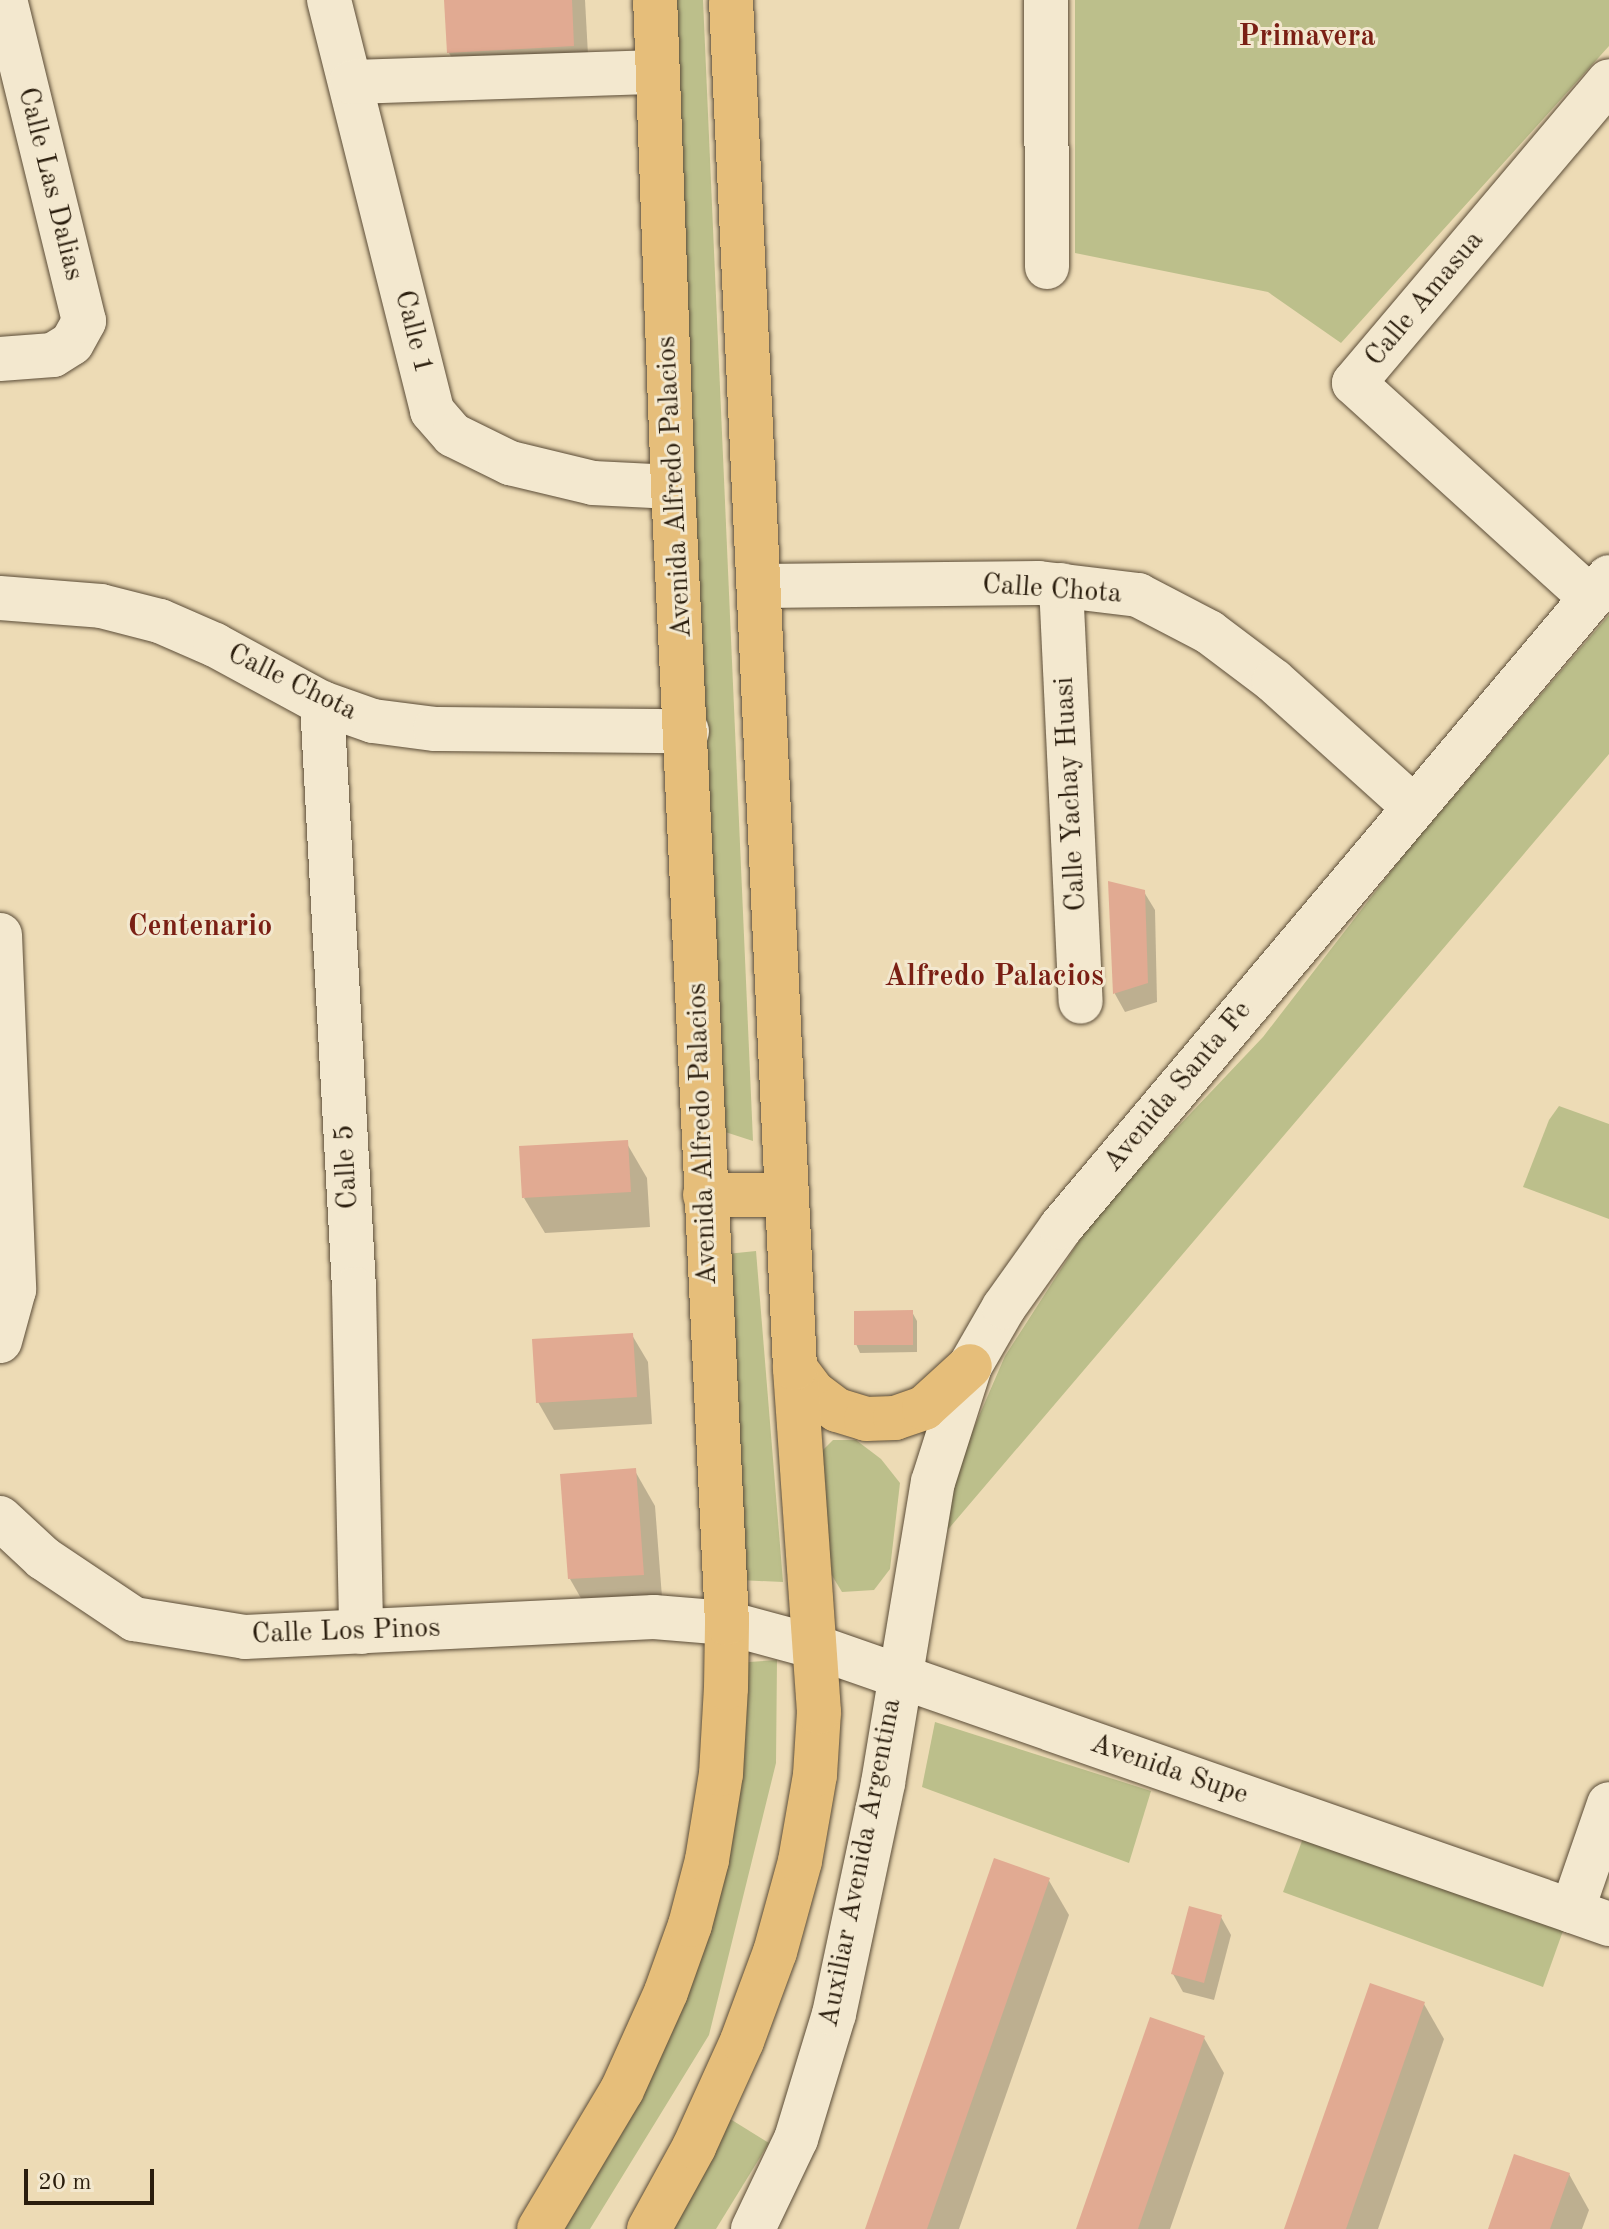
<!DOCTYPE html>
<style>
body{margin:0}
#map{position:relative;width:1609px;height:2229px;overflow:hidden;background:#eddbb5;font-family:"Old Standard TT",serif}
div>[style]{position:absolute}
.green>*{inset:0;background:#bcbf8b}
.shadow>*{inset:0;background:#0003}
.building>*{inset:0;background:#e1aa92}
.roads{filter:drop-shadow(0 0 2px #5b4c37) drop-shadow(0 0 2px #5b4c37)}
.minor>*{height:44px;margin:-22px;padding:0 22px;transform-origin:22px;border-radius:22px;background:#f3e8cf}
.major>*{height:44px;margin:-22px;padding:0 22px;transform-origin:22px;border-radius:22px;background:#e6be7a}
span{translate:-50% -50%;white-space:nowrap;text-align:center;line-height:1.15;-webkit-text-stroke:6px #f3e8cf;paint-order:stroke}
.street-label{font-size:28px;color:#2a1d0d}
.neighbourhood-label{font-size:30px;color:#7a1f14;font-weight:700}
.scale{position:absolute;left:24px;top:2169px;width:130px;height:36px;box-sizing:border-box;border:4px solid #2a1d0d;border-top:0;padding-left:10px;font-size:24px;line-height:28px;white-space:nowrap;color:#2a1d0d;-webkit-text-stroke:6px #f3e8cf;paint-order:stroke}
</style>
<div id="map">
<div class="green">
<i style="clip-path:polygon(669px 0,703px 0,753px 1141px,716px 1129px)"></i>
<i style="clip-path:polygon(1075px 0,1609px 0,1609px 46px,1341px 343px,1268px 292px,1075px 253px)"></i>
<i style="clip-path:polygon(1609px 615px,1609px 754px,945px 1533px,957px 1467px,1005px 1356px,1099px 1210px,1263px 1037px,1406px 852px)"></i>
<i style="clip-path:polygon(1559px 1106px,1609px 1124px,1609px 1219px,1523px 1187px,1549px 1120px)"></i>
<i style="clip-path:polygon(756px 1251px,783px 1582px,739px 1580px,717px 1255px)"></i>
<i style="clip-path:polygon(833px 1440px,856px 1440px,881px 1459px,900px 1483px,890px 1569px,874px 1590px,842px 1592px,828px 1569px,815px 1458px)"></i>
<i style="clip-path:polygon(777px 1660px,776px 1763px,709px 2035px,590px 2229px,549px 2229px,665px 2029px,734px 1663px)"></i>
<i style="clip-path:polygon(935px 1722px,1151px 1791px,1129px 1863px,922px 1787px)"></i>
<i style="clip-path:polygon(1305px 1833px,1564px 1928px,1543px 1987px,1283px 1892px)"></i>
<i style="clip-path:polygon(727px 2117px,769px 2143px,716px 2229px,658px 2229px)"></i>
</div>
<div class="shadow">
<i style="clip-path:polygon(446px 0,585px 0,589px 73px,465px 80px,449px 53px)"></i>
<i style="clip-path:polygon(1110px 883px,1144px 892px,1155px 910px,1157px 1002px,1125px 1012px,1115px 994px)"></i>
<i style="clip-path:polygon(626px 1142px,647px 1178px,650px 1227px,545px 1233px,524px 1198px)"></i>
<i style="clip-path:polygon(912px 1312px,917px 1321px,917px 1352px,860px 1353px,856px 1344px)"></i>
<i style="clip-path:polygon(632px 1335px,648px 1362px,652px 1424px,554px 1430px,538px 1402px)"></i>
<i style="clip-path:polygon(635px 1471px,655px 1506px,663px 1610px,590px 1614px,570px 1579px)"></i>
<i style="clip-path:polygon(1048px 1879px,1069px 1915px,959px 2229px,867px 2229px)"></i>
<i style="clip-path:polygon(1221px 1917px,1231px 1935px,1214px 2000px,1183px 1992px,1173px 1974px)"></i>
<i style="clip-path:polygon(1424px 2004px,1444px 2039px,1378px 2229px,1286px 2229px)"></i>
<i style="clip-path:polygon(1204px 2038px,1224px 2073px,1170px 2229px,1078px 2229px)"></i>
<i style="clip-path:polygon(1569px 2174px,1589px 2210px,1582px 2229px,1490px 2229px)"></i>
</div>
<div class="building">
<i style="clip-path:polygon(444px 0,572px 0,574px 46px,447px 53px)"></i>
<i style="clip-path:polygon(1108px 881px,1145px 890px,1148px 983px,1113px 994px)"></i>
<i style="clip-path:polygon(628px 1140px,631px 1192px,522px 1198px,519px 1146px)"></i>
<i style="clip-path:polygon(913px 1310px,913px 1345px,854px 1345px,854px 1311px)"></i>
<i style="clip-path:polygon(633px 1333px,637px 1397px,536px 1403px,532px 1339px)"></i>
<i style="clip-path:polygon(636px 1468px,644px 1575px,568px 1579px,560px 1474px)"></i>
<i style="clip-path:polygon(994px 1858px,1050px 1878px,927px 2229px,865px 2229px)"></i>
<i style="clip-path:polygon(1189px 1906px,1222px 1915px,1204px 1983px,1171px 1974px)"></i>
<i style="clip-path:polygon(1370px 1983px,1425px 2002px,1346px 2229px,1284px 2229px)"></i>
<i style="clip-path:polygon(1150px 2017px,1205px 2036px,1138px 2229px,1076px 2229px)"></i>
<i style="clip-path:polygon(1514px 2154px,1570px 2173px,1550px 2229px,1488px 2229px)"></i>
</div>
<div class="roads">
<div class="minor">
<i style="left:329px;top:0;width:424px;rotate:75.9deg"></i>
<i style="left:432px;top:411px;width:32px;rotate:49deg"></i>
<i style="left:453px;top:435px;width:64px;rotate:26.2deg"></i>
<i style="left:510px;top:463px;width:85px;rotate:13.5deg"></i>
<i style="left:593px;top:483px;width:80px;rotate:2.9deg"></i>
<i style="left:1046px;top:0;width:267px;rotate:89.8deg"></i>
<i style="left:352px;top:82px;width:306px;rotate:-1.9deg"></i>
<i style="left:0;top:359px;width:53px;rotate:-4.3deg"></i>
<i style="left:53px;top:355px;width:22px;rotate:-32deg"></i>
<i style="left:72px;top:343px;width:25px;rotate:-61deg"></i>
<i style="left:84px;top:321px;width:331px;rotate:-103.8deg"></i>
<i style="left:1061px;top:585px;width:417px;rotate:87.3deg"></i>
<i style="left:761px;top:586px;width:278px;rotate:-0.6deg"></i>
<i style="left:1039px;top:583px;width:100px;rotate:6.9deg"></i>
<i style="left:1138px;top:595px;width:80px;rotate:27.5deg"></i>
<i style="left:1209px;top:632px;width:81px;rotate:37deg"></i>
<i style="left:1274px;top:681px;width:187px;rotate:42deg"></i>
<i style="left:0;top:598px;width:101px;rotate:4.5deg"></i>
<i style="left:101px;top:606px;width:61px;rotate:14.3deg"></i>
<i style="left:160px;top:621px;width:60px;rotate:23.6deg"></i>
<i style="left:215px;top:645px;width:122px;rotate:28.5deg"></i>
<i style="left:322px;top:703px;width:54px;rotate:19.4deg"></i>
<i style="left:373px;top:721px;width:63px;rotate:7.4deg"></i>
<i style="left:435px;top:729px;width:252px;rotate:0.5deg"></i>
<i style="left:1591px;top:598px;width:320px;rotate:-137.8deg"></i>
<i style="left:1354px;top:383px;width:395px;rotate:-49.8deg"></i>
<i style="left:322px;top:703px;width:587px;rotate:86.87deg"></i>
<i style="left:354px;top:1289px;width:343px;rotate:88.8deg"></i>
<i style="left:0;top:935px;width:355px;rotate:87.7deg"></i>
<i style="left:14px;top:1290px;width:53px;rotate:105.4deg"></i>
<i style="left:0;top:1518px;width:59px;rotate:42.9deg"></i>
<i style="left:43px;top:1558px;width:110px;rotate:33.8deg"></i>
<i style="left:134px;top:1619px;width:112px;rotate:9.2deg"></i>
<i style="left:245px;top:1637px;width:409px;rotate:-2.8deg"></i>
<i style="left:654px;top:1617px;width:73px;rotate:4.7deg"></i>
<i style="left:727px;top:1623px;width:92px;rotate:15.1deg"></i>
<i style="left:816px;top:1647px;width:840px;rotate:19.25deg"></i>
<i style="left:1572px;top:1911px;width:113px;rotate:-70.9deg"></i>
<i style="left:753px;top:2229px;width:100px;rotate:-64.5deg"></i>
<i style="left:796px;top:2139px;width:131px;rotate:-73.1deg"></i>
<i style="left:834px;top:2014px;width:236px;rotate:-78deg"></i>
<i style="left:883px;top:1783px;width:305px;rotate:-80.6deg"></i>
<i style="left:933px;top:1482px;width:122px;rotate:-72.3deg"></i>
<i style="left:970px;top:1366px;width:68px;rotate:-60deg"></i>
<i style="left:1004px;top:1307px;width:98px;rotate:-54.5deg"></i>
<i style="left:1061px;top:1227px;width:850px;rotate:-49.87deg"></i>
</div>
<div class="major">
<i style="left:705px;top:1195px;width:81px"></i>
<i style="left:795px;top:1368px;width:30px;rotate:53deg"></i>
<i style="left:813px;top:1392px;width:30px;rotate:37deg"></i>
<i style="left:837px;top:1410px;width:30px;rotate:17deg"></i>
<i style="left:866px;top:1419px;width:29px;rotate:-2deg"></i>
<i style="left:895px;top:1418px;width:31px;rotate:-19deg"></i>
<i style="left:924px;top:1408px;width:62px;rotate:-42.4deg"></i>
<i style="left:539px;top:2229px;width:162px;rotate:-59.2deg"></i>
<i style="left:622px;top:2090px;width:107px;rotate:-65.8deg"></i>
<i style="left:666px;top:1992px;width:71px;rotate:-70.3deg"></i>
<i style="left:690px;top:1925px;width:67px;rotate:-75.3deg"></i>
<i style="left:707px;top:1860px;width:87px;rotate:-80.8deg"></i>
<i style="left:721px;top:1774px;width:86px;rotate:-86.7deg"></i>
<i style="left:726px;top:1688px;width:65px;rotate:-89.1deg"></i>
<i style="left:727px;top:1623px;width:1137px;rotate:-92.72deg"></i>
<i style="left:673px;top:487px;width:487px;rotate:-92.1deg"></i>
<i style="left:649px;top:2229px;width:94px;rotate:-61.2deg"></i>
<i style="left:694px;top:2147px;width:116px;rotate:-65.6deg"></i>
<i style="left:742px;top:2041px;width:95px;rotate:-69.7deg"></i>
<i style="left:775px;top:1952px;width:94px;rotate:-74.6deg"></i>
<i style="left:800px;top:1861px;width:87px;rotate:-80.1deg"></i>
<i style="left:815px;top:1775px;width:63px;rotate:-86.4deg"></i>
<i style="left:819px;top:1712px;width:345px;rotate:-94deg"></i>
<i style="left:795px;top:1368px;width:1369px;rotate:-92.68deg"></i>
</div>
</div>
<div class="street-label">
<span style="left:50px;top:184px;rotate:76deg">Calle Las Dalias</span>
<span style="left:1425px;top:299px;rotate:-50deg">Calle Amasua</span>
<span style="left:413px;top:332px;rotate:76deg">Calle 1</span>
<span style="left:675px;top:487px;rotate:-93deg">Avenida Alfredo Palacios</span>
<span style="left:1052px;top:590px;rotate:4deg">Calle Chota</span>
<span style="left:292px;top:683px;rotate:26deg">Calle Chota</span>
<span style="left:1071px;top:794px;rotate:-93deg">Calle Yachay Huasi</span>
<span style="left:1178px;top:1087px;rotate:-50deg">Avenida Santa Fe</span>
<span style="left:703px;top:1134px;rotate:-92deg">Avenida Alfredo Palacios</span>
<span style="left:347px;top:1167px;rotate:-93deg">Calle 5</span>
<span style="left:346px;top:1632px;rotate:-2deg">Calle Los Pinos</span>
<span style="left:1169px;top:1770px;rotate:19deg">Avenida Supe</span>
<span style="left:861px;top:1863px;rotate:-79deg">Auxiliar Avenida Argentina</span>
</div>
<div class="neighbourhood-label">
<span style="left:1307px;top:37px">Primavera</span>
<span style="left:200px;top:927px">Centenario</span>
<span style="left:994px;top:977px">Alfredo Palacios</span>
</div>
<div class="scale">20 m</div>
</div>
